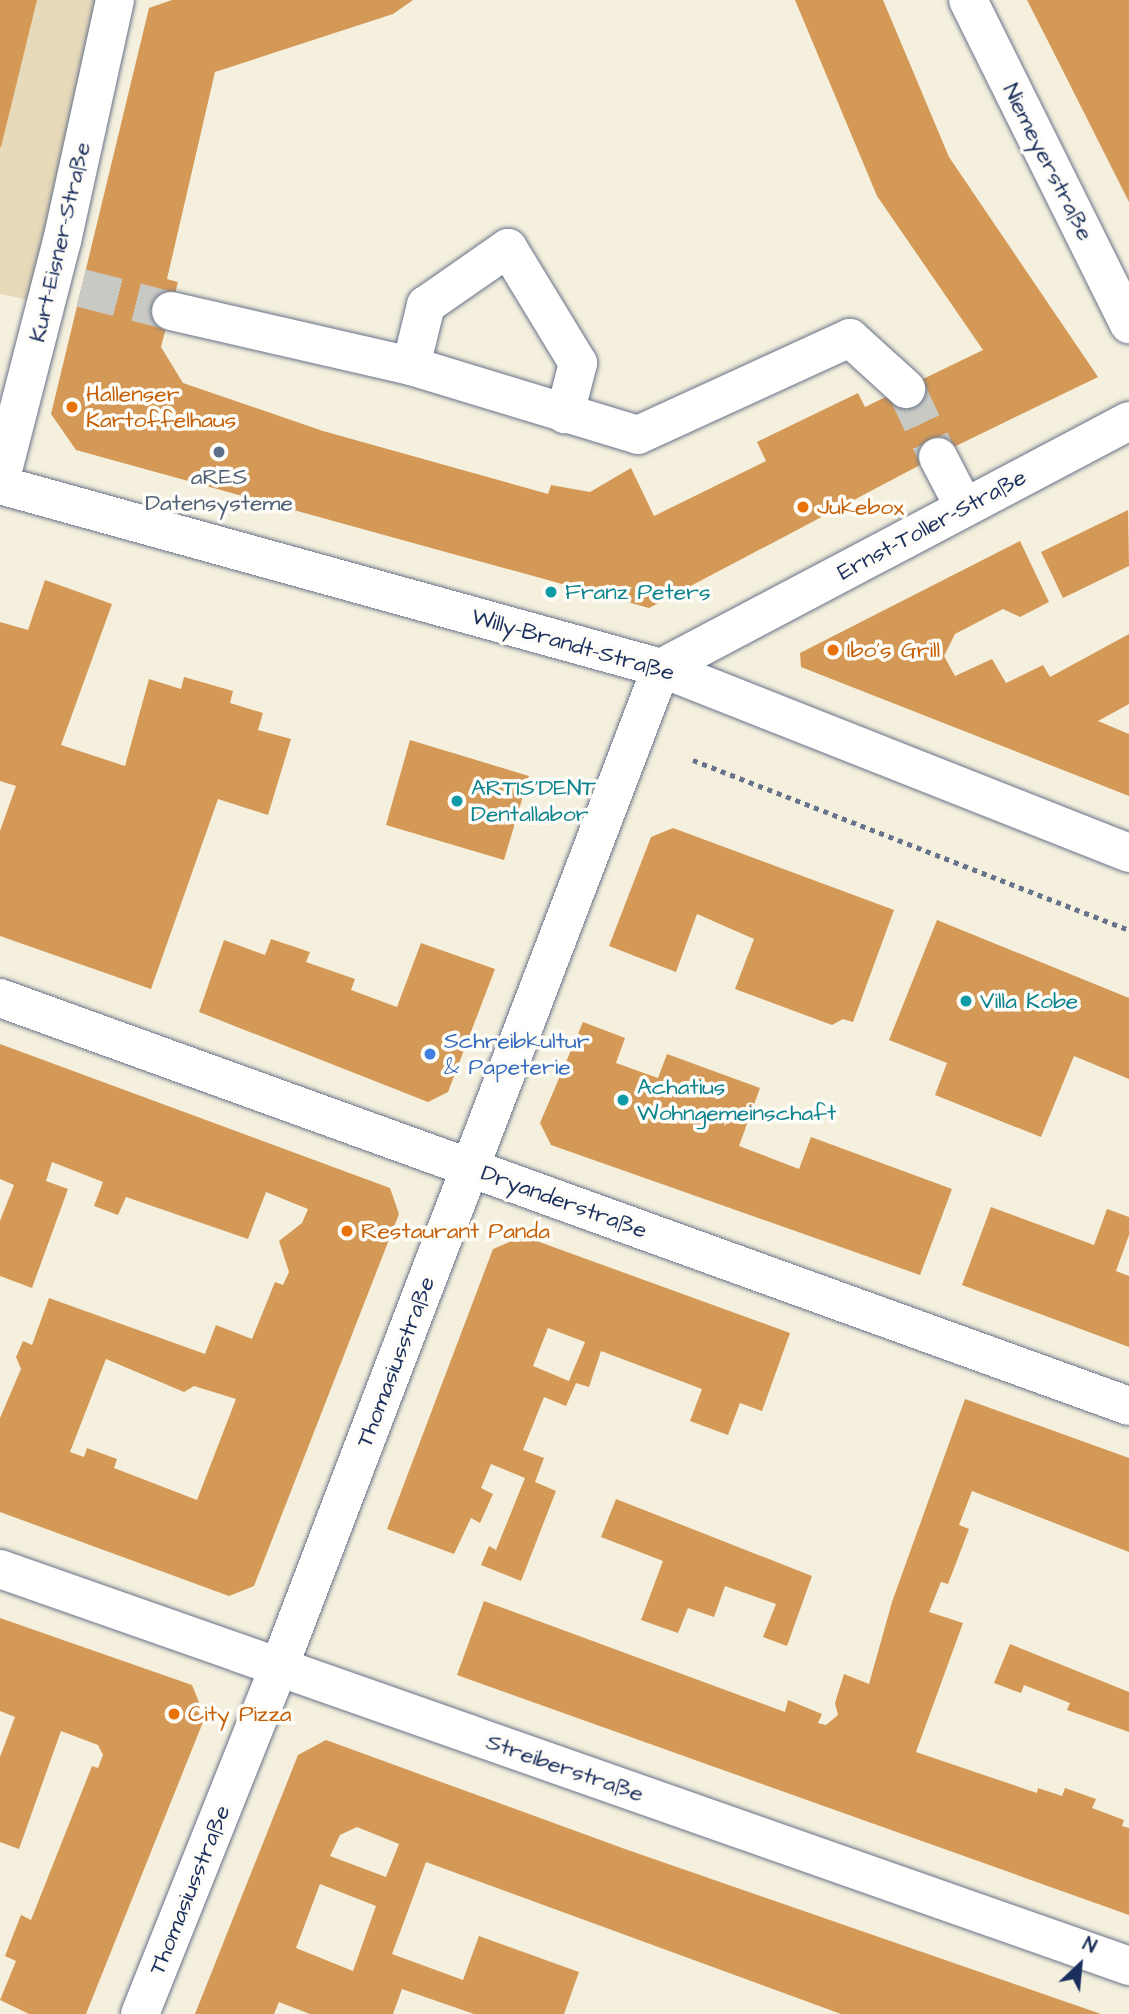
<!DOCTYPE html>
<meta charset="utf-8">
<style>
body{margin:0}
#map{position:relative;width:1129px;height:2014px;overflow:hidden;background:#f4f0dd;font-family:"Architects Daughter",sans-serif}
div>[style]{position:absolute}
.built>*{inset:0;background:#e7daba}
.building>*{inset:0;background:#d59957}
.minor-tunnel>*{height:38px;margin-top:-19px;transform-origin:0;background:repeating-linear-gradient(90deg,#c9c9c4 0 38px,transparent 0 57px)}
.path>*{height:4.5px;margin-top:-2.25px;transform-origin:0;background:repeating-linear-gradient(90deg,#67738a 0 5px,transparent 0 10px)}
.roads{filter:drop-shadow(0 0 2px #67738a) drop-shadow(0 0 2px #67738a)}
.minor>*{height:38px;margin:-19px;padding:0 19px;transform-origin:19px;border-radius:19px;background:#fff}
.dots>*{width:19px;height:19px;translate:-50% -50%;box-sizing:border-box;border:4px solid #fdfcf7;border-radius:50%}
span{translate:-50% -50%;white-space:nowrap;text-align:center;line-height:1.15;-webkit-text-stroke:7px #fdfcf7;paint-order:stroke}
.street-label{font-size:23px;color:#1b2f5e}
.food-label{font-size:23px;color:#c56008}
.left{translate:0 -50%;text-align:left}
.service-label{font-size:23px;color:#4e5e75}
.culture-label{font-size:23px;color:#0d838f}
.shop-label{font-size:23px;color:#366cbe}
.north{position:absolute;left:1045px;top:1930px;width:70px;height:70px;-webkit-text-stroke:5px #fdfcf7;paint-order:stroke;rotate:26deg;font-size:19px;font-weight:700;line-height:28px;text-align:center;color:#1b2f5e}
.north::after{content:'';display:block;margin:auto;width:24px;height:32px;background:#1b2f5e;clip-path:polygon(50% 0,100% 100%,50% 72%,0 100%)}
</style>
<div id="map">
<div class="built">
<i style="clip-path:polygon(0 0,115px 0,30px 300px,0 294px)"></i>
</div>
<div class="building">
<i style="clip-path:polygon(0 0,37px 0,1px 147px,0 147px)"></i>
<i style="clip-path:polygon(172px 0,413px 0,393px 14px,215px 72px,167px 279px,178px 282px,161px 347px,183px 383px,323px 431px,548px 494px,551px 485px,590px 492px,631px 468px,654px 516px,766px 461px,757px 442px,858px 393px,865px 407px,983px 350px,877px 196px,795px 0,883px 0,949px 157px,1098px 377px,958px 445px,649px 608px,76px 450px,51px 414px,149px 8px)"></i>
<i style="clip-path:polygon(1027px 0,1129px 0,1129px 202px,1056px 57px)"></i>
<i style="clip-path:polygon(1128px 510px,1129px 566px,1063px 598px,1041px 552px)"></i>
<i style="clip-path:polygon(1020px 541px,1049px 602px,1020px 617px,1003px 609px,955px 634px,944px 656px,955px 676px,992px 659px,1006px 683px,1043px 665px,1050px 677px,1129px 634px,1129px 704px,1098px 721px,1129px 734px,1129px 796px,801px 667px,800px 653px)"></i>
<i style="clip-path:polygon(45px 580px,112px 604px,61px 745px,125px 766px,149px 679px,181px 689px,184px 677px,233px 691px,230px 703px,263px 713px,258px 730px,291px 739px,268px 815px,218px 799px,151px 989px,0 936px,0 831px,16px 786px,0 781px,0 622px,28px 630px)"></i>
<i style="clip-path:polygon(410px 740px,529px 776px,504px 860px,386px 825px)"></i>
<i style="clip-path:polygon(673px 828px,894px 910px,853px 1022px,843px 1019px,832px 1025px,735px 989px,754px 939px,697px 914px,676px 972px,609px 946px,651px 837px)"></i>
<i style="clip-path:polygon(937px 920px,1129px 998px,1129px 1079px,1074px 1056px,1041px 1137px,935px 1095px,947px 1063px,889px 1040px)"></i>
<i style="clip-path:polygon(271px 939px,310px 952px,306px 962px,355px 979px,351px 990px,397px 1007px,421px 943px,495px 969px,448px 1092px,428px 1102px,199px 1012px,224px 940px,265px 955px)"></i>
<i style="clip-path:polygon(583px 1022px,625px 1038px,616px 1063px,658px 1078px,667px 1054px,760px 1088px,739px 1146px,799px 1169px,811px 1137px,952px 1189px,920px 1275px,551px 1145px,540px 1123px)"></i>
<i style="clip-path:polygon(evenodd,0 1044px,390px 1188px,399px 1214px,254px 1586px,229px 1596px,0 1512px,0 1418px,21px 1369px,16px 1357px,23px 1341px,32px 1345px,49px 1298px,205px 1354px,216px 1325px,252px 1339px,275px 1282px,283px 1285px,289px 1272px,279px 1241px,302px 1223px,308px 1209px,266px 1192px,248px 1239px,126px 1197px,118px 1215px,94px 1206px,103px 1182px,52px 1162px,46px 1181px,68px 1189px,32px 1288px,0 1276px,0 1221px,14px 1185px,0 1179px,0 1044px,106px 1359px,184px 1392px,194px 1386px,236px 1399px,197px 1500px,114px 1468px,117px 1459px,87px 1448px,84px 1457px,70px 1452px,106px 1359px)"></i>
<i style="clip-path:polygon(991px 1207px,1094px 1245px,1107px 1209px,1129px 1217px,1129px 1235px,1116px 1271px,1129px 1276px,1129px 1347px,962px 1285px)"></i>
<i style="clip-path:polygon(evenodd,523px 1236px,790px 1333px,762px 1411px,740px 1403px,728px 1435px,690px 1421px,702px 1389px,601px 1351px,589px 1387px,576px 1383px,566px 1406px,544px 1397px,523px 1450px,544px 1458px,535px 1482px,556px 1491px,521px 1581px,481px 1565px,489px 1546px,496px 1550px,525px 1478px,491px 1464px,481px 1488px,493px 1494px,480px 1523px,471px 1518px,454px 1554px,387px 1529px,493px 1249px,523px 1236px,548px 1328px,585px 1342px,569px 1381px,533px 1366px,548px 1328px)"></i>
<i style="clip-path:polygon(965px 1399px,1129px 1458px,1129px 1552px,972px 1491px,959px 1525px,969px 1529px,948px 1584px,941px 1582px,929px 1612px,963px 1623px,916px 1752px,1037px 1793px,1038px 1788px,1062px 1796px,1065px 1788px,1096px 1799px,1092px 1808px,1124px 1820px,1122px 1826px,1129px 1828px,1129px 1915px,457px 1675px,484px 1601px,785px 1712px,788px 1700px,822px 1714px,818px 1723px,826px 1725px,838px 1715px,835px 1703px,844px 1674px,869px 1684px,892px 1602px)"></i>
<i style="clip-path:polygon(616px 1499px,812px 1576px,787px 1646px,763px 1637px,776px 1604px,725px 1586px,714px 1617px,688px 1608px,678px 1633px,641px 1620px,663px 1561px,601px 1537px)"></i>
<i style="clip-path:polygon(0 1618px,192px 1685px,205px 1717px,86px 2014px,29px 2014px,0 2000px,16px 1961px,5px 1956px,21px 1915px,31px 1920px,92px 1766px,98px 1768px,103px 1755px,98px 1745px,61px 1731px,19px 1849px,0 1842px,0 1757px,15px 1717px,0 1711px)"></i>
<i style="clip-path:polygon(1010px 1644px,1129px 1692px,1129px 1732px,1067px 1710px,1070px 1703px,1024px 1685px,1021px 1693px,994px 1683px)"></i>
<i style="clip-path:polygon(evenodd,326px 1740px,625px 1849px,1101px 2014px,841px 2014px,426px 1862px,392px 1954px,463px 1980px,479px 1936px,579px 1972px,564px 2014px,474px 2014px,402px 1989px,393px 2014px,310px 2014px,279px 2002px,274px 2014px,195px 2014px,298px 1755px,326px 1740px,357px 1827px,399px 1844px,386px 1877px,330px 1856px,340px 1835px,357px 1827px,326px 1740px,320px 1884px,376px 1906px,353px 1971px,296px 1948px,320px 1884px)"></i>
</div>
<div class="minor-tunnel">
<i style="left:81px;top:288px;width:93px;rotate:14.3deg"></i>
<i style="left:906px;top:389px;width:75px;rotate:64.8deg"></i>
</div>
<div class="path">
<i style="left:693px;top:760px;width:468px;rotate:21.3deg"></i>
</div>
<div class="roads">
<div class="minor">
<i style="left:968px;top:0;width:362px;rotate:63.6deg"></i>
<i style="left:171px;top:311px;width:246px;rotate:12.9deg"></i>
<i style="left:411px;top:366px;width:237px;rotate:16.9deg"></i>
<i style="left:638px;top:435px;width:233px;rotate:-24.6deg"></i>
<i style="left:850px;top:338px;width:76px;rotate:42.3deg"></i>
<i style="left:411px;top:366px;width:63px;rotate:-76.2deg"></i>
<i style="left:426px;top:305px;width:100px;rotate:-34.8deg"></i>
<i style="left:508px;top:248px;width:135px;rotate:58.7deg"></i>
<i style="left:578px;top:363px;width:53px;rotate:104.3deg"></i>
<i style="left:938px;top:457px;width:56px;rotate:62.5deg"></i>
<i style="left:0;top:482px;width:249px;rotate:-75.6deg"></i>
<i style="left:62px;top:241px;width:247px;rotate:-77.6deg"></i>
<i style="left:0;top:485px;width:686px;rotate:15.47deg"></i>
<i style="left:661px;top:668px;width:503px;rotate:21.57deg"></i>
<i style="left:661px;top:668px;width:529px;rotate:-27.82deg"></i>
<i style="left:0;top:998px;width:1200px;rotate:19.87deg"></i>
<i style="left:0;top:1569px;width:1197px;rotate:19.37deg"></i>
<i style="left:140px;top:2014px;width:374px;rotate:-68.2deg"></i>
<i style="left:279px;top:1667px;width:1070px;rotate:-69.07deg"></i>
</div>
</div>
<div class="dots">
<i style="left:72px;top:407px;background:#e8710a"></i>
<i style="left:219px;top:452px;background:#5c6f8a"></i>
<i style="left:803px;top:507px;background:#e8710a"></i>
<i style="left:551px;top:592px;background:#0f9aa8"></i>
<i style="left:833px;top:650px;background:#e8710a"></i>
<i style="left:457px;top:801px;background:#0f9aa8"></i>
<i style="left:966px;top:1001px;background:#0f9aa8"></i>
<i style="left:430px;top:1054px;background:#3f7fe0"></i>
<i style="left:623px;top:1100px;background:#0f9aa8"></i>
<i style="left:347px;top:1231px;background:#e8710a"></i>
<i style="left:174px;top:1714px;background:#e8710a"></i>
</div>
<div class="street-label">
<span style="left:1048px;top:162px;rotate:63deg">Niemeyerstraße</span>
<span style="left:60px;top:242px;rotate:-77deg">Kurt-Eisner-Straße</span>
<span style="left:932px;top:525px;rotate:-28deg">Ernst-Toller-Straße</span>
<span style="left:573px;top:645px;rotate:16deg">Willy-Brandt-Straße</span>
<span style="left:564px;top:1202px;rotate:20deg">Dryanderstraße</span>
<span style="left:396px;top:1362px;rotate:-69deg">Thomasiusstraße</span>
<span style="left:565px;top:1768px;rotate:19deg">Streiberstraße</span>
<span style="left:190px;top:1890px;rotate:-68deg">Thomasiusstraße</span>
</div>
<div class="food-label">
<span class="left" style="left:86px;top:407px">Hallenser<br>Kartoffelhaus</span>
<span class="left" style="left:817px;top:507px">Jukebox</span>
<span class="left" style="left:847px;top:650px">Ibo's Grill</span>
<span class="left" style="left:361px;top:1231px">Restaurant Panda</span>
<span class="left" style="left:188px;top:1714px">City Pizza</span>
</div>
<div class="service-label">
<span style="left:219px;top:490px">aRES<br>Datensysteme</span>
</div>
<div class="culture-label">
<span class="left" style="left:565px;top:592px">Franz Peters</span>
<span class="left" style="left:471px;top:801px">ARTIS'DENT<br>Dentallabor</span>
<span class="left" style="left:980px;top:1001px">Villa Kobe</span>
<span class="left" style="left:637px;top:1100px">Achatius<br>Wohngemeinschaft</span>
</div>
<div class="shop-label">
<span class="left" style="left:444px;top:1054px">Schreibkultur<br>&amp; Papeterie</span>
</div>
<div class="north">N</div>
</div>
